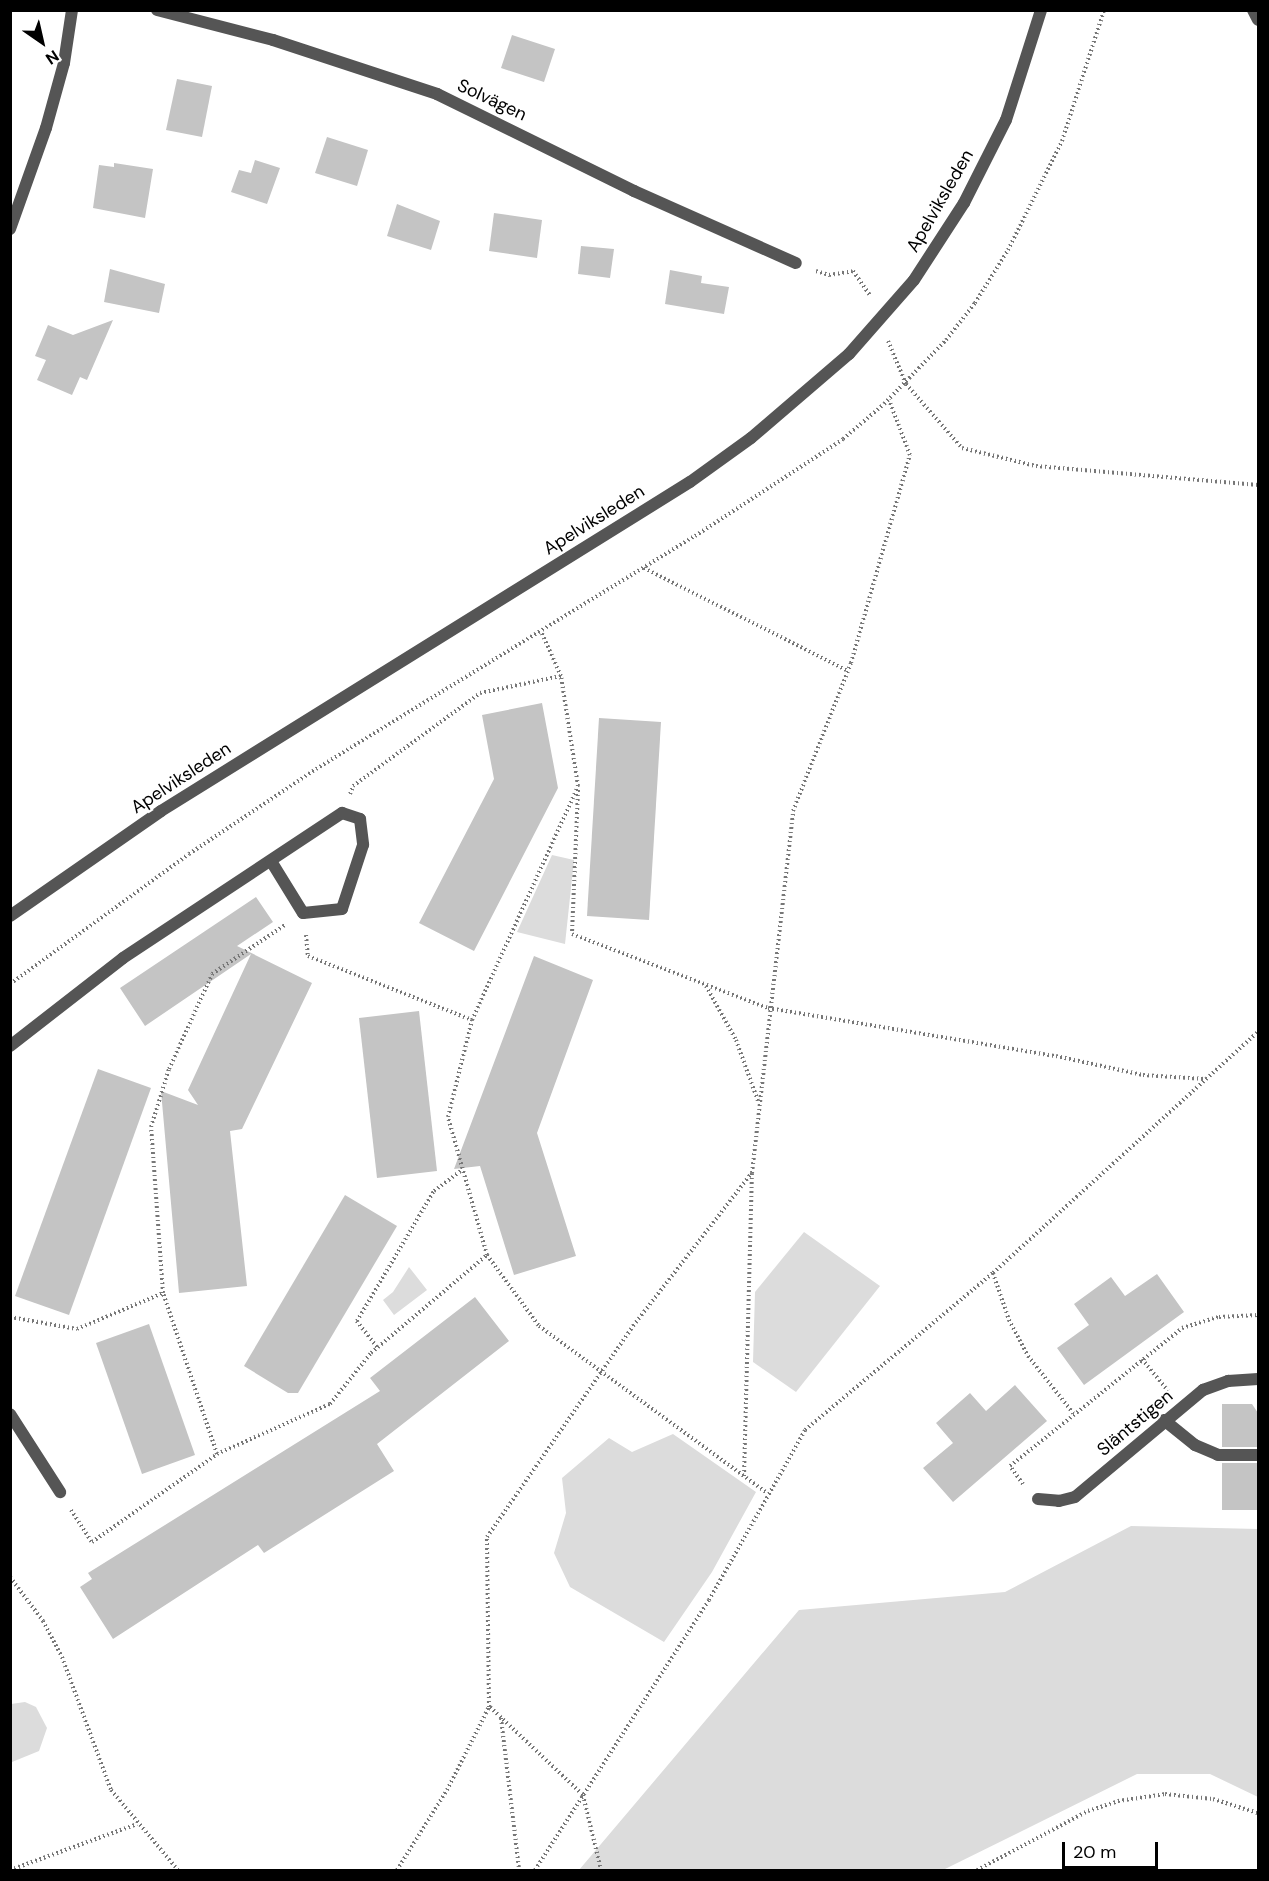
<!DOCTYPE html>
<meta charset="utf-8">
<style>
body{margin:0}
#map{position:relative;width:1269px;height:1881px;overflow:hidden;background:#fff;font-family:"DM Sans",sans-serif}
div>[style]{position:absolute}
.green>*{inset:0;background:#dcdcdc}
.building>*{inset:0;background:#c4c4c4}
.path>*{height:4px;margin-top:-2px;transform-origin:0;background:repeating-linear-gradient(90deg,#777 0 1.5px,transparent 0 4.5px)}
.service>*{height:12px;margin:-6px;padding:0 6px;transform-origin:6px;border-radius:6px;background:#555}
.minor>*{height:12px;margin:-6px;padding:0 6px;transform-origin:6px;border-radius:6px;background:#555}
.tertiary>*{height:12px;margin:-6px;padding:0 6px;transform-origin:6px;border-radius:6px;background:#555}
span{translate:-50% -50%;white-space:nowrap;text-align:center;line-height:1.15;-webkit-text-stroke:4.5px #fff;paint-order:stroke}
.street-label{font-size:18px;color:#000}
.frame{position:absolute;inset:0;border:12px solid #000;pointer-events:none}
.north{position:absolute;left:12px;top:12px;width:60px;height:60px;-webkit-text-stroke:4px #fff;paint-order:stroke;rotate:146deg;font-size:16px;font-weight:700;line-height:24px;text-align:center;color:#000}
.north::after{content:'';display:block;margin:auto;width:21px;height:27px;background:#000;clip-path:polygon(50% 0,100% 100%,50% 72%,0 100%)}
.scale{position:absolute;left:1062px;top:1842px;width:96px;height:27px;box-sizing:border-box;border:3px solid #000;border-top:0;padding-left:8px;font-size:18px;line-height:21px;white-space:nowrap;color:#000;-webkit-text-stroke:4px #fff;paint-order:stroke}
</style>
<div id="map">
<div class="green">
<i style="clip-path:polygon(552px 855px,574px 860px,565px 944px,517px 932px)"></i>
<i style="clip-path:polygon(804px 1232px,880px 1286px,796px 1392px,753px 1362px,755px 1292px)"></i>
<i style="clip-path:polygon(409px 1267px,427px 1290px,394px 1315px,383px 1300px,393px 1292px)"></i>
<i style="clip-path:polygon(673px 1434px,756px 1492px,712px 1572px,664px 1642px,570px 1587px,554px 1553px,566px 1513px,562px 1478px,609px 1438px,632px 1452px)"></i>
<i style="clip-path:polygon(1131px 1526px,1258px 1529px,1258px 1797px,1210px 1774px,1137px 1774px,943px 1870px,579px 1870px,799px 1610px,1005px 1592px)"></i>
<i style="clip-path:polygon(25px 1702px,36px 1707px,47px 1728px,39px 1751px,12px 1762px,11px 1704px)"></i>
</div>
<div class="building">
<i style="clip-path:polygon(512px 35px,555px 49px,544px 82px,501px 68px)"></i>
<i style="clip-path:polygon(177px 79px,212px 86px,202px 137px,166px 130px)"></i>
<i style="clip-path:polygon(327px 137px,368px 150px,357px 186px,315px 173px)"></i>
<i style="clip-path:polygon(255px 160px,280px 168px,267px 204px,231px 192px,239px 170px,251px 173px)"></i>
<i style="clip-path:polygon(114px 163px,153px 169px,145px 218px,93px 208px,99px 165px,114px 167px)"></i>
<i style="clip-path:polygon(397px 204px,440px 221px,431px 250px,387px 236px)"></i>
<i style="clip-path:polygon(494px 213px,542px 220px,537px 258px,489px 251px)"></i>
<i style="clip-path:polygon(581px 246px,614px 249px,610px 278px,578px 274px)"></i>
<i style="clip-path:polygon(110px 269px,165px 284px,159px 313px,104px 302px)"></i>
<i style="clip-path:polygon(670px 270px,702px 276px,701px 283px,729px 287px,724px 314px,665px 304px)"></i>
<i style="clip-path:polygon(113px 320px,87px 380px,80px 377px,72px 395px,37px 380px,46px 360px,35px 356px,48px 325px,73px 335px)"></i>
<i style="clip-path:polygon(542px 703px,558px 788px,474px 951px,419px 923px,494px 779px,482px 715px)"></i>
<i style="clip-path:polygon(599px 718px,661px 722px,649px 920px,587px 916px)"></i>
<i style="clip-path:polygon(256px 897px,273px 922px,237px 946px,312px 983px,242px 1129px,230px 1131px,247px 1286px,179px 1293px,161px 1091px,198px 1105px,188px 1090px,251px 954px,145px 1026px,120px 988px)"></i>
<i style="clip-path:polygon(534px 956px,593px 980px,537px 1133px,576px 1256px,514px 1275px,480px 1166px,454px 1169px)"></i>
<i style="clip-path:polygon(419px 1011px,437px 1171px,377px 1178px,359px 1018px)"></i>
<i style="clip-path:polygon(98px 1069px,151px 1088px,69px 1315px,15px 1296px)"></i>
<i style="clip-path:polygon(345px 1195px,397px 1226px,298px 1393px,288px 1393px,244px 1366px)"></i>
<i style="clip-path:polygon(1157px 1274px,1184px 1312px,1084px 1385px,1057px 1348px,1089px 1325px,1074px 1304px,1111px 1277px,1125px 1296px)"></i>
<i style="clip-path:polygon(475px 1297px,509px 1341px,377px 1444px,394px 1471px,264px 1553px,258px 1545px,113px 1639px,80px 1587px,92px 1579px,88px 1573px,380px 1391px,370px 1378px)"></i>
<i style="clip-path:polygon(149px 1324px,195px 1455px,142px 1474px,96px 1343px)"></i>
<i style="clip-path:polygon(1015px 1385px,1047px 1421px,953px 1502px,923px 1468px,953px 1443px,936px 1423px,970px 1393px,986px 1411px)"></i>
<i style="clip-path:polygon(1222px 1404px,1252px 1404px,1258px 1413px,1258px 1447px,1222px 1447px)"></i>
<i style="clip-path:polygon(1222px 1463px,1258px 1463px,1258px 1510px,1222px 1510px)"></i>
</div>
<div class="path">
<i style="left:816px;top:271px;width:14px;rotate:17deg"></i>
<i style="left:829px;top:275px;width:24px;rotate:-9deg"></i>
<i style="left:853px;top:271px;width:29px;rotate:55deg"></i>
<i style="left:888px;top:341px;width:47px;rotate:67.3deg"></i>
<i style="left:906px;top:384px;width:85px;rotate:48.8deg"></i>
<i style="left:962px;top:448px;width:76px;rotate:13.7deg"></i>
<i style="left:1036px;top:466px;width:223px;rotate:4.9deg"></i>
<i style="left:644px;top:568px;width:229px;rotate:26.8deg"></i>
<i style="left:578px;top:790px;width:144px;rotate:92.4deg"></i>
<i style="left:572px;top:934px;width:210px;rotate:20.7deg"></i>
<i style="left:768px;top:1008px;width:292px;rotate:9.5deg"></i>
<i style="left:1056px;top:1056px;width:89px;rotate:12.3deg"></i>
<i style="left:1143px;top:1075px;width:62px;rotate:3.7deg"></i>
<i style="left:350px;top:794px;width:9px;rotate:-69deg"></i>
<i style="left:353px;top:786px;width:157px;rotate:-36.2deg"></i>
<i style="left:480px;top:693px;width:83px;rotate:-11.9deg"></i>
<i style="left:306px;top:935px;width:21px;rotate:85deg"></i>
<i style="left:308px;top:956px;width:176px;rotate:21.3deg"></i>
<i style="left:10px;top:984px;width:221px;rotate:-36deg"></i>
<i style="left:189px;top:854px;width:153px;rotate:-33.8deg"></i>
<i style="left:316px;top:769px;width:445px;rotate:-31.6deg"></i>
<i style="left:695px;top:536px;width:177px;rotate:-33.2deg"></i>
<i style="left:843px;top:439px;width:54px;rotate:-40.5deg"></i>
<i style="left:884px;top:404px;width:89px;rotate:-45.9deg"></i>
<i style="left:946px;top:340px;width:47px;rotate:-51.9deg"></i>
<i style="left:975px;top:303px;width:62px;rotate:-58.1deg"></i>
<i style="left:1008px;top:250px;width:122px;rotate:-63.6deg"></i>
<i style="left:1062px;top:141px;width:138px;rotate:-72.2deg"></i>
<i style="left:706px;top:986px;width:62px;rotate:60.9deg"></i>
<i style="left:736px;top:1040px;width:65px;rotate:70.2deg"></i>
<i style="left:487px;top:1255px;width:88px;rotate:53.8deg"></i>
<i style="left:539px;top:1326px;width:283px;rotate:36.2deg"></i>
<i style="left:993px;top:1273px;width:50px;rotate:71.2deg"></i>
<i style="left:1009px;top:1320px;width:41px;rotate:62.2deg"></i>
<i style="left:1028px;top:1356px;width:73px;rotate:51.7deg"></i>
<i style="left:10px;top:1317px;width:68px;rotate:10.2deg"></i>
<i style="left:77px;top:1329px;width:93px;rotate:-22.7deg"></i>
<i style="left:377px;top:1347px;width:33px;rotate:-128deg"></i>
<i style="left:357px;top:1321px;width:151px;rotate:-59.4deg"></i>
<i style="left:434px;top:1191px;width:36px;rotate:-37deg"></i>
<i style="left:1142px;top:1359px;width:41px;rotate:50.9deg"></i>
<i style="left:217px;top:1454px;width:170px;rotate:-108.5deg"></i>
<i style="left:163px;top:1293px;width:166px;rotate:-94.1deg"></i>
<i style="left:151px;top:1127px;width:61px;rotate:-72.8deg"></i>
<i style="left:169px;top:1069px;width:104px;rotate:-65.6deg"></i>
<i style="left:212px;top:974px;width:88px;rotate:-33.9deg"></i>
<i style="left:744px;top:1476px;width:303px;rotate:-88.5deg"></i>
<i style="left:752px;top:1173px;width:364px;rotate:-83.5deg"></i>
<i style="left:793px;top:811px;width:159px;rotate:-68.6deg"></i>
<i style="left:851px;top:663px;width:216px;rotate:-74.2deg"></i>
<i style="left:910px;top:455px;width:59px;rotate:-110.9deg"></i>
<i style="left:1023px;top:1484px;width:22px;rotate:-126deg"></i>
<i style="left:1010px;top:1466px;width:221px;rotate:-38.7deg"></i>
<i style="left:1182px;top:1328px;width:39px;rotate:-17deg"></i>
<i style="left:1219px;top:1317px;width:39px;rotate:-3deg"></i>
<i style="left:71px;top:1510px;width:38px;rotate:57deg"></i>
<i style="left:92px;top:1542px;width:153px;rotate:-35.1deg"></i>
<i style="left:217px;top:1454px;width:124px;rotate:-23.9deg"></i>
<i style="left:330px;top:1404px;width:65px;rotate:-51.2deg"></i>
<i style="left:371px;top:1353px;width:152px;rotate:-40.2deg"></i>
<i style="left:487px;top:1255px;width:143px;rotate:-105.8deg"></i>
<i style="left:448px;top:1117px;width:100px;rotate:-76.1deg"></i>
<i style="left:472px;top:1020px;width:257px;rotate:-65.6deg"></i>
<i style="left:578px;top:786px;width:111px;rotate:-98.8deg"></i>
<i style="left:561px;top:676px;width:49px;rotate:-114deg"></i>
<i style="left:10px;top:1577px;width:55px;rotate:53.1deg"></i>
<i style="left:43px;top:1621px;width:41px;rotate:62.2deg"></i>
<i style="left:62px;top:1657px;width:142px;rotate:69.8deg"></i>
<i style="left:111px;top:1790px;width:104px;rotate:50.1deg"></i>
<i style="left:490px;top:1707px;width:128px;rotate:43.4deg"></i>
<i style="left:583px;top:1795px;width:77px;rotate:76.5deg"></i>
<i style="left:501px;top:1718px;width:153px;rotate:83.2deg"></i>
<i style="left:10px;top:1870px;width:135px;rotate:-19.9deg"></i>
<i style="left:397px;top:1870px;width:94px;rotate:-58deg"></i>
<i style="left:447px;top:1790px;width:93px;rotate:-63.2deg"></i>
<i style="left:489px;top:1707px;width:170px;rotate:-90.7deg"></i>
<i style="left:487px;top:1537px;width:257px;rotate:-55.3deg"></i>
<i style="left:633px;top:1326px;width:192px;rotate:-52.2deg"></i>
<i style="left:535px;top:1870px;width:321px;rotate:-57.2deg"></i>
<i style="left:709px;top:1600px;width:195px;rotate:-60.5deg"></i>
<i style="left:805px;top:1430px;width:245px;rotate:-39.9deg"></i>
<i style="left:993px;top:1273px;width:358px;rotate:-42.3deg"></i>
<i style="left:977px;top:1870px;width:126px;rotate:-28deg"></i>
<i style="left:1088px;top:1811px;width:32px;rotate:-18deg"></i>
<i style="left:1118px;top:1801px;width:48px;rotate:-8.5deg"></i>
<i style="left:1165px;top:1794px;width:48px;rotate:5.9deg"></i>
<i style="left:1213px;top:1799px;width:47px;rotate:17.3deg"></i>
</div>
<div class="service">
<i style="left:10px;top:1046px;width:143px;rotate:-37.9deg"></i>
<i style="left:123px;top:958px;width:263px;rotate:-33.5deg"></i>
<i style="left:342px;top:813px;width:19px;rotate:18deg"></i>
<i style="left:360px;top:819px;width:26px;rotate:83deg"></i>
<i style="left:363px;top:845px;width:67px;rotate:108.2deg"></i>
<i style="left:342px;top:909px;width:39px;rotate:174deg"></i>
<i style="left:303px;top:913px;width:61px;rotate:-121.6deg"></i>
<i style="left:1164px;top:1420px;width:40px;rotate:39deg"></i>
<i style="left:1195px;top:1445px;width:25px;rotate:23deg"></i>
<i style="left:1218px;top:1455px;width:40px"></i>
</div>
<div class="minor">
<i style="left:157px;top:10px;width:120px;rotate:14.5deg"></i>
<i style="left:273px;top:40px;width:173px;rotate:18.2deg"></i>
<i style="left:437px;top:94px;width:220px;rotate:26.2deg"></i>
<i style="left:634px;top:191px;width:177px;rotate:24deg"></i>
<i style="left:1253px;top:10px;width:11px;rotate:63deg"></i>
<i style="left:10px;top:229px;width:107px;rotate:-70.4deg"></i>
<i style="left:46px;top:128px;width:67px;rotate:-74.5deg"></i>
<i style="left:64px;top:63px;width:54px;rotate:-81.4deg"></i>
<i style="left:10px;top:1414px;width:93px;rotate:57.3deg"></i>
<i style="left:1038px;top:1499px;width:21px;rotate:5deg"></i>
<i style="left:1059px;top:1501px;width:16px;rotate:-14deg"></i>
<i style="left:1075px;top:1497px;width:167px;rotate:-39.9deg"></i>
<i style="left:1203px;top:1390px;width:27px;rotate:-20deg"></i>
<i style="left:1228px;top:1381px;width:30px;rotate:-4deg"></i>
</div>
<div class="tertiary">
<i style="left:10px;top:916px;width:184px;rotate:-34.8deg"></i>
<i style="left:161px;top:811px;width:623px;rotate:-31.88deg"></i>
<i style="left:690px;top:482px;width:75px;rotate:-35.8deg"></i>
<i style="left:751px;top:438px;width:129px;rotate:-40.6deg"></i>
<i style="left:849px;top:354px;width:98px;rotate:-48.7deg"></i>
<i style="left:914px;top:280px;width:92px;rotate:-57deg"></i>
<i style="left:964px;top:203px;width:93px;rotate:-63.2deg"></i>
<i style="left:1006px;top:120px;width:115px;rotate:-72.3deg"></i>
</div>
<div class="street-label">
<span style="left:492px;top:100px;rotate:25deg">Solvägen</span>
<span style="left:940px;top:201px;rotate:-60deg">Apelviksleden</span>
<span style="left:594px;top:520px;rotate:-32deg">Apelviksleden</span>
<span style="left:181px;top:778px;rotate:-33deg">Apelviksleden</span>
<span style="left:1135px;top:1423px;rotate:-40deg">Släntstigen</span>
</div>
<div class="frame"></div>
<div class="north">N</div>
<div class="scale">20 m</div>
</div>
